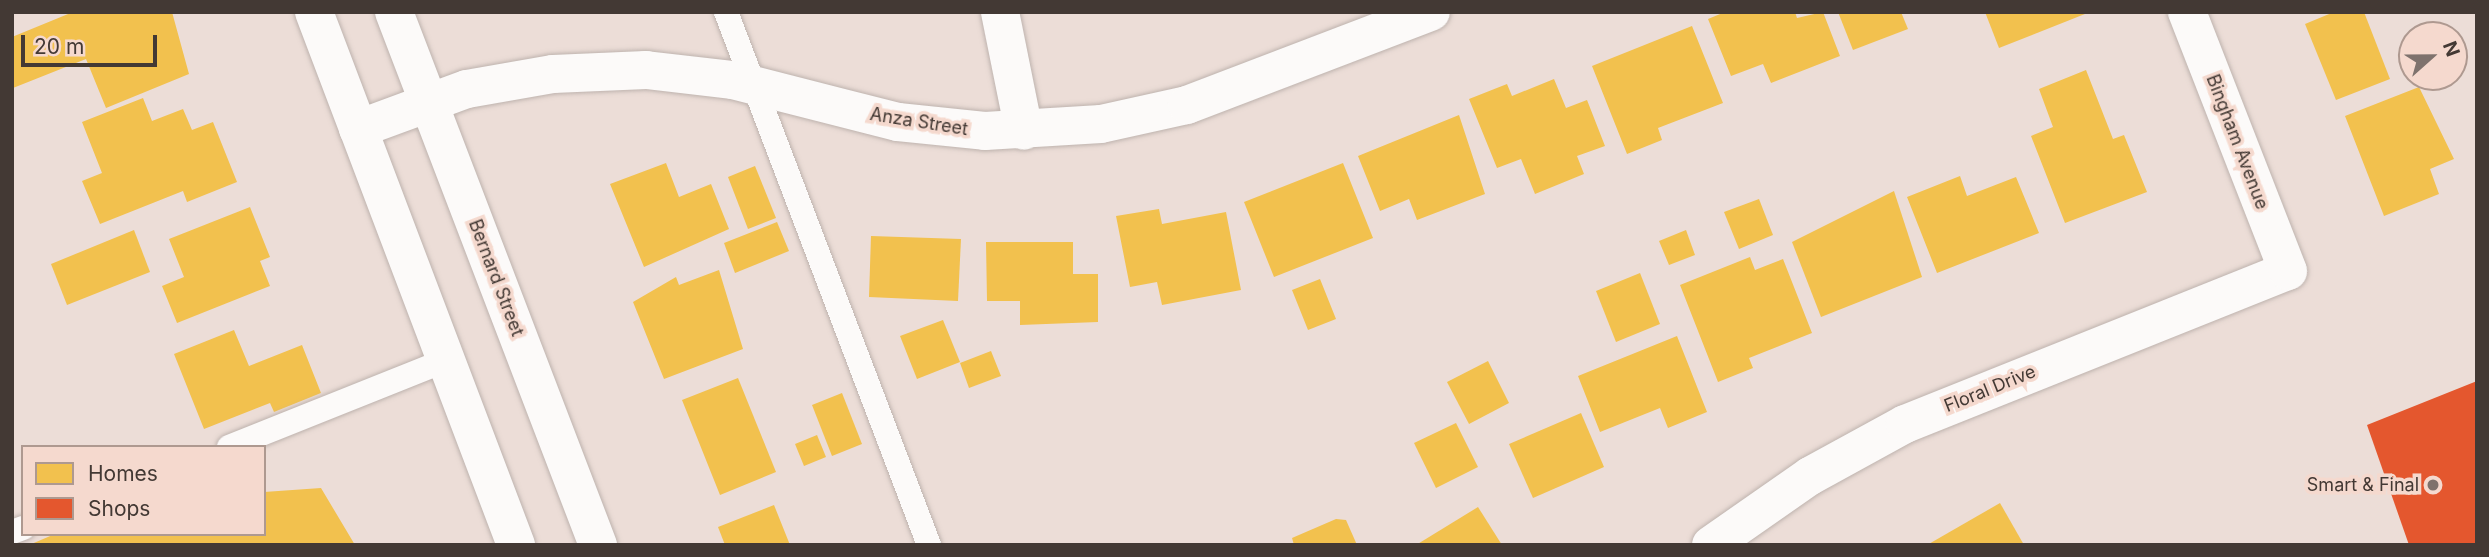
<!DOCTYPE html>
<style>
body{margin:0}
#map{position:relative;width:2489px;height:557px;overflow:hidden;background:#ecddd7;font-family:Inter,sans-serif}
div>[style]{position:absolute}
.homes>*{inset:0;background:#f2c14e}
.shops>*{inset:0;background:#e4572e}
.roads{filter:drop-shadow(0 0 2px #beb3ae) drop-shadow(0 0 2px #beb3ae)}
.lane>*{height:24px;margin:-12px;padding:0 12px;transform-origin:12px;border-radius:12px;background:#fcfaf9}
.street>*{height:38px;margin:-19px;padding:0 19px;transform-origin:19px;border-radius:19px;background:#fcfaf9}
.secondary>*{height:38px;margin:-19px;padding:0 19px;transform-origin:19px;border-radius:19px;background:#fcfaf9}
.dots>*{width:19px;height:19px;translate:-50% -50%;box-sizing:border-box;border:4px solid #f5d9ce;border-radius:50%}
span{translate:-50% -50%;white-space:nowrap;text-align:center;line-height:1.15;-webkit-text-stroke:7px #f5d9ce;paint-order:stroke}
.street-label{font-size:18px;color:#433934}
.poi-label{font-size:18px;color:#433934}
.right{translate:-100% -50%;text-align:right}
.frame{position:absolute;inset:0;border:14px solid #433934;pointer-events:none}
.legend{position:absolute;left:21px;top:445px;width:245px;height:91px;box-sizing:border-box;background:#f5d9ce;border:2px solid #ae9990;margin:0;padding:9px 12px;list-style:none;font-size:21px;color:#433934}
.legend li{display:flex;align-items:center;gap:14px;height:35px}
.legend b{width:35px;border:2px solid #ae9990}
.north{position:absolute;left:2398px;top:21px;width:70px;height:70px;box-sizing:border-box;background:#f5d9ce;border:2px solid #ae9990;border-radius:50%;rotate:69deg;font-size:19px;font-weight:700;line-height:28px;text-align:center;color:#433934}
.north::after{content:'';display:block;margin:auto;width:24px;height:32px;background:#7e726d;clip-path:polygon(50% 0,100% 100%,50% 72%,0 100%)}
.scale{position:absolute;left:21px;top:35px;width:136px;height:32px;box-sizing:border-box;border:4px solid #433934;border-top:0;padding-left:9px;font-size:21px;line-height:24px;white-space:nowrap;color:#433934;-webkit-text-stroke:5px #f5d9ce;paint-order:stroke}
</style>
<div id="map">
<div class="homes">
<i style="clip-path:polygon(73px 12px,172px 12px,189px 74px,106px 108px,86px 59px,13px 88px,12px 37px)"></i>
<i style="clip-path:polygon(1725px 12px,1795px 12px,1797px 18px,1823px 12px,1840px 56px,1771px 83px,1763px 64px,1731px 76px,1708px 19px)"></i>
<i style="clip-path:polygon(1838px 12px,1901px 12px,1908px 29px,1853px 50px)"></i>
<i style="clip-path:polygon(1985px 12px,2090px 12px,1999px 48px)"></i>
<i style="clip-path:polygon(2334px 12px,2364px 12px,2390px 79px,2336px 100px,2305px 24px)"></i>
<i style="clip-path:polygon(1692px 26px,1723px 103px,1658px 128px,1662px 140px,1627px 154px,1592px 66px)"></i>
<i style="clip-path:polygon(2086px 70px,2113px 139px,2124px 135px,2147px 192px,2065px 223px,2031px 136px,2053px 127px,2039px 89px)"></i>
<i style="clip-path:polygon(1554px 79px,1566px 108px,1587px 100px,1605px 146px,1577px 156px,1584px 174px,1535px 194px,1521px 159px,1497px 168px,1469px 99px,1507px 84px,1512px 96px)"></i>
<i style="clip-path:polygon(2419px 87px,2454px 159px,2430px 169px,2439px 194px,2384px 216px,2345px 116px)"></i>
<i style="clip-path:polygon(143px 98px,152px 121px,183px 109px,192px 130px,213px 122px,237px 182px,187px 202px,183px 191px,100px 224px,82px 181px,102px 173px,82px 122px)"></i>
<i style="clip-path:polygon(1459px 115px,1485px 194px,1417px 220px,1409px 199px,1380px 211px,1358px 156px)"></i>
<i style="clip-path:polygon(666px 163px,679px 197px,711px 184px,729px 229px,644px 267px,610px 184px)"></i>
<i style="clip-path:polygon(1343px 163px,1373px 238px,1274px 277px,1244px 202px)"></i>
<i style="clip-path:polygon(755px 166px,776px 218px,748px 229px,728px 177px)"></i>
<i style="clip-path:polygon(1960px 176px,1967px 196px,2016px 177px,2039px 233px,1937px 273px,1907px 197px)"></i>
<i style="clip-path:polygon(1894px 191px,1922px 277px,1821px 317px,1792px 242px)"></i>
<i style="clip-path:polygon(1759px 199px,1773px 235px,1739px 249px,1724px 212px)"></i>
<i style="clip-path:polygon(250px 207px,270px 257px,260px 261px,270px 286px,177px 323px,162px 286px,184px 277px,169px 239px)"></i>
<i style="clip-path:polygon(1159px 209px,1162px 224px,1226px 212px,1241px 290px,1162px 305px,1157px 282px,1130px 287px,1116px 216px)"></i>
<i style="clip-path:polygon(777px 222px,789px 251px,735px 273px,724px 243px)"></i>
<i style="clip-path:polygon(134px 230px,150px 272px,67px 305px,51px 264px)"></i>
<i style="clip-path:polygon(1686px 230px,1695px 255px,1669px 265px,1659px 241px)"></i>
<i style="clip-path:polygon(871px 236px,961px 239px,958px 301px,869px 297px)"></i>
<i style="clip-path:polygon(986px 242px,1073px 242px,1073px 274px,1098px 274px,1098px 322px,1020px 325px,1020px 301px,987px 301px)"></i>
<i style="clip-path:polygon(1750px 257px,1755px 270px,1783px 259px,1812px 333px,1749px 358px,1753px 368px,1718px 382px,1680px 285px)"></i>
<i style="clip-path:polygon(719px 270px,743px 349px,664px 379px,633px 302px,676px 277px,679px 285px)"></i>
<i style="clip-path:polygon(1640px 273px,1660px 324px,1616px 342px,1596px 291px)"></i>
<i style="clip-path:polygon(1320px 279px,1336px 319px,1308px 330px,1292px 290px)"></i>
<i style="clip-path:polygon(943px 320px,960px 362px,917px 379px,900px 336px)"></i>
<i style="clip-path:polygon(234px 330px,249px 366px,302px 345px,321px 393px,274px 412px,270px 403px,204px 429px,174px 354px)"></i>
<i style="clip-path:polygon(1677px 336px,1707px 412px,1668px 428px,1660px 408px,1600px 432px,1578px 376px)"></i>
<i style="clip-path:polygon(991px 351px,1001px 376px,969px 388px,960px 363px)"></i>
<i style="clip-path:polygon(1488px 361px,1509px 403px,1469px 424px,1447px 382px)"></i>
<i style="clip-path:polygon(738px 378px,776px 472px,720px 495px,682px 400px)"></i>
<i style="clip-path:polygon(842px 393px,862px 444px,832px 456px,812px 405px)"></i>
<i style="clip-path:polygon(1581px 413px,1604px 467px,1533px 498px,1509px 444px)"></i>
<i style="clip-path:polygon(1456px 423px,1478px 467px,1436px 488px,1414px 443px)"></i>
<i style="clip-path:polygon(817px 435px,826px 457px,804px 466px,795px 444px)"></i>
<i style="clip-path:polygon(321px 488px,355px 545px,29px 545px,55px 534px,264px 534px,264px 492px)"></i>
<i style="clip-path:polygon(2000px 503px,2024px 545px,1927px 545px)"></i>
<i style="clip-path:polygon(774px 505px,790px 545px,725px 545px,718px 527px)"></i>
<i style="clip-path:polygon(1478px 507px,1502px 545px,1416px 545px)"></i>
<i style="clip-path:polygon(1336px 519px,1346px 520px,1357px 545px,1294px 545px,1292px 538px)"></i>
</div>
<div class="shops">
<i style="clip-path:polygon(2477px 381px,2477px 545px,2409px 545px,2367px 425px)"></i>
</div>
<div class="roads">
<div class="lane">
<i style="left:726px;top:12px;width:570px;rotate:69.15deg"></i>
<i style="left:229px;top:447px;width:234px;rotate:-21.8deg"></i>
<i style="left:12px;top:532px;width:12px;rotate:-20deg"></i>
</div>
<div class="street">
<i style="left:1000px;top:12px;width:121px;rotate:78.6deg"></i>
<i style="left:358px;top:129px;width:116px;rotate:-20.2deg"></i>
<i style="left:467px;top:89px;width:87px;rotate:-9.9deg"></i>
<i style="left:553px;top:74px;width:93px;rotate:-2.5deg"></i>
<i style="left:646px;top:70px;width:88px;rotate:6.6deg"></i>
<i style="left:733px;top:80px;width:170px;rotate:14.3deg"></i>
<i style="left:898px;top:122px;width:87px;rotate:5.9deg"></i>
<i style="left:985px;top:131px;width:116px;rotate:-3.5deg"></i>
<i style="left:1101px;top:124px;width:88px;rotate:-12.5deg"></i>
<i style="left:1187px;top:105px;width:261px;rotate:-20.9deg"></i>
<i style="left:1711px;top:545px;width:121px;rotate:-34.9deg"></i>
<i style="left:1810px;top:476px;width:108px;rotate:-28.7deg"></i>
<i style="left:1905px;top:424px;width:412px;rotate:-21.8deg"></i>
<i style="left:2288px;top:271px;width:278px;rotate:-111.3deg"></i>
</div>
<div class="secondary">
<i style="left:314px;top:12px;width:570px;rotate:69.24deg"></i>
<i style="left:394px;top:12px;width:571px;rotate:69.06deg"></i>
</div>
</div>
<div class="dots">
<i style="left:2433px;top:485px;background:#7e726d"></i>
</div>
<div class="street-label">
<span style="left:919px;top:122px;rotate:9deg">Anza Street</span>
<span style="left:2237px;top:142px;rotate:69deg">Bingham Avenue</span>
<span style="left:496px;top:278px;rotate:69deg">Bernard Street</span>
<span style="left:1990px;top:389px;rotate:-22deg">Floral Drive</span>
</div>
<div class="poi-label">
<span class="right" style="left:2419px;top:485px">Smart &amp; Final</span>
</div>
<div class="frame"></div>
<ul class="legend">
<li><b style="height:19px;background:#f2c14e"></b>Homes</li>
<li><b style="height:19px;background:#e4572e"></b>Shops</li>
</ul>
<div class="north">N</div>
<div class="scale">20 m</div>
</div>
